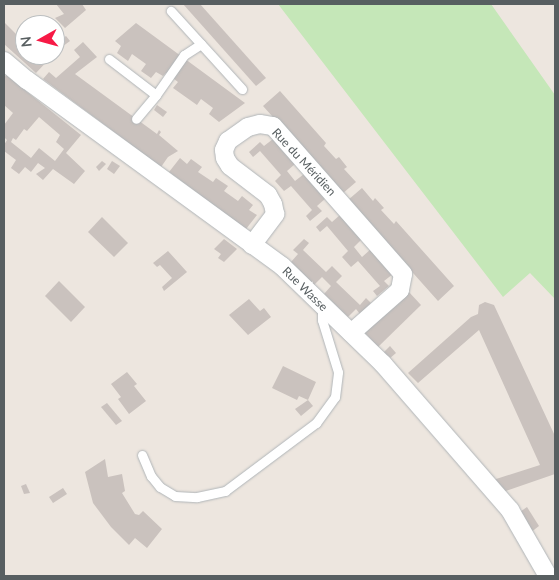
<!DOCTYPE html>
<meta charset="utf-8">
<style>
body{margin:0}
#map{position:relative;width:559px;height:580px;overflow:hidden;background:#ede6df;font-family:Lato,sans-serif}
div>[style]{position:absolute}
.green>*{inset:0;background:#c5e7b8}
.building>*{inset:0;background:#cac2be}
.roads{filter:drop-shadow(0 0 1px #b0b5b8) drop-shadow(0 0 1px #b0b5b8)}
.lane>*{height:9px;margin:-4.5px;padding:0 4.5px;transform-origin:4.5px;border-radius:4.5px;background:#fff}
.street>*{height:18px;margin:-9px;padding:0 9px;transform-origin:9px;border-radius:9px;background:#fff}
span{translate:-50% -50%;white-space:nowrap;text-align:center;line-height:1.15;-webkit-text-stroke:4.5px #fff;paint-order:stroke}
.street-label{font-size:12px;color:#585f61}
.frame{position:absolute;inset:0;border:5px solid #585f61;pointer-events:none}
.north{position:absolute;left:15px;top:15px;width:50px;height:50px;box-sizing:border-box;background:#fff;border:1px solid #bcbfc0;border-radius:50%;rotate:263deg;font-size:14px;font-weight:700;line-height:20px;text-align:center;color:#585f61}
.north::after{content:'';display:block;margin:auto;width:18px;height:22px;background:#f71a46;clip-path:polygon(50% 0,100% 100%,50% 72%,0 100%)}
</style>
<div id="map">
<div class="green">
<i style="clip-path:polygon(278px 4px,491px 4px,555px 95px,555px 299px,530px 273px,503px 297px)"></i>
</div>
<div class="building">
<i style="clip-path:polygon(56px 4px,82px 4px,86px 10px,65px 28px,55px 18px,64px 14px)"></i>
<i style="clip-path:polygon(183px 4px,200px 4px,266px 78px,256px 86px)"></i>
<i style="clip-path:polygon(4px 22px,23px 41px,25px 39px,25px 55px,31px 55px,35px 59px,40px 55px,53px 55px,36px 73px,4px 44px)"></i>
<i style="clip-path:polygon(136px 23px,245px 103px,219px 122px,209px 114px,213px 108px,201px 99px,197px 105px,173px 88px,178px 82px,166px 73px,163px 76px,156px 72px,151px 78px,141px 71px,146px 64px,132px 54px,128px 61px,117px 53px,121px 46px,115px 41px)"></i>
<i style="clip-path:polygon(55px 29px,63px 38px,66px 36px,70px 41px,55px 52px)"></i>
<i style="clip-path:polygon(83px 42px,97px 57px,75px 74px,157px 134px,159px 130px,161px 132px,159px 135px,178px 151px,168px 157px,161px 167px,43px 79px,49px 72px,56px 78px,80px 57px,74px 50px)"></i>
<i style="clip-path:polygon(evenodd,6px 75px,81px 135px,66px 153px,85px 171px,74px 184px,53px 169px,43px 180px,36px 174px,45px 168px,38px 163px,31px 172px,25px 167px,19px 174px,11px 168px,16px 160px,4px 151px,4px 145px,7px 140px,4px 137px,4px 125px,13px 113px,4px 105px,4px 78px,6px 75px,39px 117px,60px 135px,56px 142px,64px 149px,55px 161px,39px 148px,31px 158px,11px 142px,13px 138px,16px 140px,24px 129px,27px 131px,39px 117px)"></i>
<i style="clip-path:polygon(280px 91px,326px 143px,324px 146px,336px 159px,339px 157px,347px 167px,344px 169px,356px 182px,342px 194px,263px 106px)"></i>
<i style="clip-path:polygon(157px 105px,167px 112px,163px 117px,154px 110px)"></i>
<i style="clip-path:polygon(273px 139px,295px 164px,287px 171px,295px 181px,304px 174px,326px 198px,317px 206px,322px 211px,310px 221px,306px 216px,312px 210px,291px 186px,284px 191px,275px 181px,281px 175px,260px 151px,253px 157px,249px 152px,260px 142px,264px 146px)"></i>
<i style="clip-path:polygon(180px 158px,187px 164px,191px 159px,202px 167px,198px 172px,213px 182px,216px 178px,228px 186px,224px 191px,238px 201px,242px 196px,253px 205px,249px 210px,257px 215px,246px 229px,169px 172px)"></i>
<i style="clip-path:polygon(102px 161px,106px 164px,99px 171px,96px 167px)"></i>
<i style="clip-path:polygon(112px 161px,120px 166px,114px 174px,107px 169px)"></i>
<i style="clip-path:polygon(362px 188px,373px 201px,375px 198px,384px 208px,381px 210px,394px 224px,396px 221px,454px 286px,438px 301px,348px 200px)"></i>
<i style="clip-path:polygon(340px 215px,362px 239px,354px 247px,362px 257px,371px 249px,393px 274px,384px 281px,389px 286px,377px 296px,373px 291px,380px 286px,358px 261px,351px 267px,342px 257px,348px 251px,327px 226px,320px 232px,316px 227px,327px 217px,332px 222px)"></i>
<i style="clip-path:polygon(102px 217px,128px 243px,114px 257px,88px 232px)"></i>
<i style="clip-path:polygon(224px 239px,237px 249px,224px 262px,218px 258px,221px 254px,214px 249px)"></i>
<i style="clip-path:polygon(304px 239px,309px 243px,303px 250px,326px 272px,332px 266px,342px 276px,336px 282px,360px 305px,366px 298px,371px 303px,360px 314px,356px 309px,348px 317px,324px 294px,331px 286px,322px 277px,314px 285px,291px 262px,298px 254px,293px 250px)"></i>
<i style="clip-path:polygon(168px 251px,187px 272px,164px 291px,162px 287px,172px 278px,160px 265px,157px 267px,153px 263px)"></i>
<i style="clip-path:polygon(59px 281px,85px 307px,71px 322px,45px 296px)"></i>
<i style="clip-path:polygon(408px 291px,421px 305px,378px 347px,365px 333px)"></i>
<i style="clip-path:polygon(249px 299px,260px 311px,264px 308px,271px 317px,248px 335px,229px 315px)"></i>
<i style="clip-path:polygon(485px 302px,494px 305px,555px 436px,555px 474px,503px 492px,493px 480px,540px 465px,479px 330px,418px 383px,408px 373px,471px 317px,478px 314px,479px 305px)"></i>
<i style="clip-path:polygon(390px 346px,396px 353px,389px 359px,383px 353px)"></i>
<i style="clip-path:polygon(283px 366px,316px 382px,308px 400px,299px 396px,297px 400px,272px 388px)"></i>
<i style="clip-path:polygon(127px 372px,137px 384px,134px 386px,146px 401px,129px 414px,118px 399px,121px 397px,111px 384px)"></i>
<i style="clip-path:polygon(308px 400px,313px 406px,301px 416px,295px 409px)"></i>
<i style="clip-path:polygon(107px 403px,122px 421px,116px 425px,101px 407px)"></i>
<i style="clip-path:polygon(105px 459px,108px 477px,122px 474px,125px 491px,122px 493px,135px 514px,139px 515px,143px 511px,162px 529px,147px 548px,135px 538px,129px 545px,111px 527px,93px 503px,85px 472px)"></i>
<i style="clip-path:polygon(26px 484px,30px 493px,24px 494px,21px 486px)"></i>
<i style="clip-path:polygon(63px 488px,67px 494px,53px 503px,49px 497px)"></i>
<i style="clip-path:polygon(527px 507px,539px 526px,530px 533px,517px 514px)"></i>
</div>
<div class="roads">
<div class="lane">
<i style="left:201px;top:44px;width:61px;rotate:47.7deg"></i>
<i style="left:109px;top:59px;width:59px;rotate:37.5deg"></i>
<i style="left:156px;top:95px;width:31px;rotate:130deg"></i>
<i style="left:156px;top:95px;width:49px;rotate:-55deg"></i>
<i style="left:184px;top:55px;width:20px;rotate:-33deg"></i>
<i style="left:201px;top:44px;width:45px;rotate:-132.3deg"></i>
<i style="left:142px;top:455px;width:23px;rotate:67deg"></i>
<i style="left:151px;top:476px;width:14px;rotate:51deg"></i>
<i style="left:160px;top:487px;width:17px;rotate:31deg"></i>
<i style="left:175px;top:496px;width:22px;rotate:3deg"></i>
<i style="left:197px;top:497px;width:29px;rotate:-12deg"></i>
<i style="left:225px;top:491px;width:114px;rotate:-36.8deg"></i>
<i style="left:316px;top:423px;width:32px;rotate:-54deg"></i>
<i style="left:335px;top:397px;width:25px;rotate:-83deg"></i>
<i style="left:338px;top:372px;width:54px;rotate:-107.1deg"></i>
<i style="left:322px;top:320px;width:13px;rotate:-90deg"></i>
</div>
<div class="street">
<i style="left:4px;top:61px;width:30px;rotate:40deg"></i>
<i style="left:27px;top:80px;width:316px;rotate:36.1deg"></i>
<i style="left:282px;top:266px;width:141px;rotate:44.1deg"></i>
<i style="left:383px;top:364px;width:194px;rotate:49deg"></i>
<i style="left:510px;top:510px;width:76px;rotate:60.1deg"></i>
<i style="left:252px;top:245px;width:39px;rotate:-53deg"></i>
<i style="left:275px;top:214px;width:10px;rotate:-101deg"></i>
<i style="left:273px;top:204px;width:10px;rotate:-119deg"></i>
<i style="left:268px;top:195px;width:48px;rotate:-142.7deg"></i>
<i style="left:230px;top:166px;width:9px;rotate:-122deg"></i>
<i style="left:225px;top:158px;width:8px;rotate:-97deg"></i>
<i style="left:224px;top:150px;width:10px;rotate:-66deg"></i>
<i style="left:228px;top:141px;width:24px;rotate:-35deg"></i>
<i style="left:248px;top:127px;width:12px;rotate:-14deg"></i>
<i style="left:260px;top:124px;width:13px;rotate:9deg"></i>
<i style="left:273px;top:126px;width:197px;rotate:48.7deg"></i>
<i style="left:403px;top:274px;width:16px;rotate:101deg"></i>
<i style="left:400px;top:290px;width:65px;rotate:138.7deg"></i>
</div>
</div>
<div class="street-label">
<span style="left:304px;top:162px;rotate:47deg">Rue du Méridien</span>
<span style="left:305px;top:289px;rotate:44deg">Rue Wasse</span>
</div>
<div class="frame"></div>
<div class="north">N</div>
</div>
